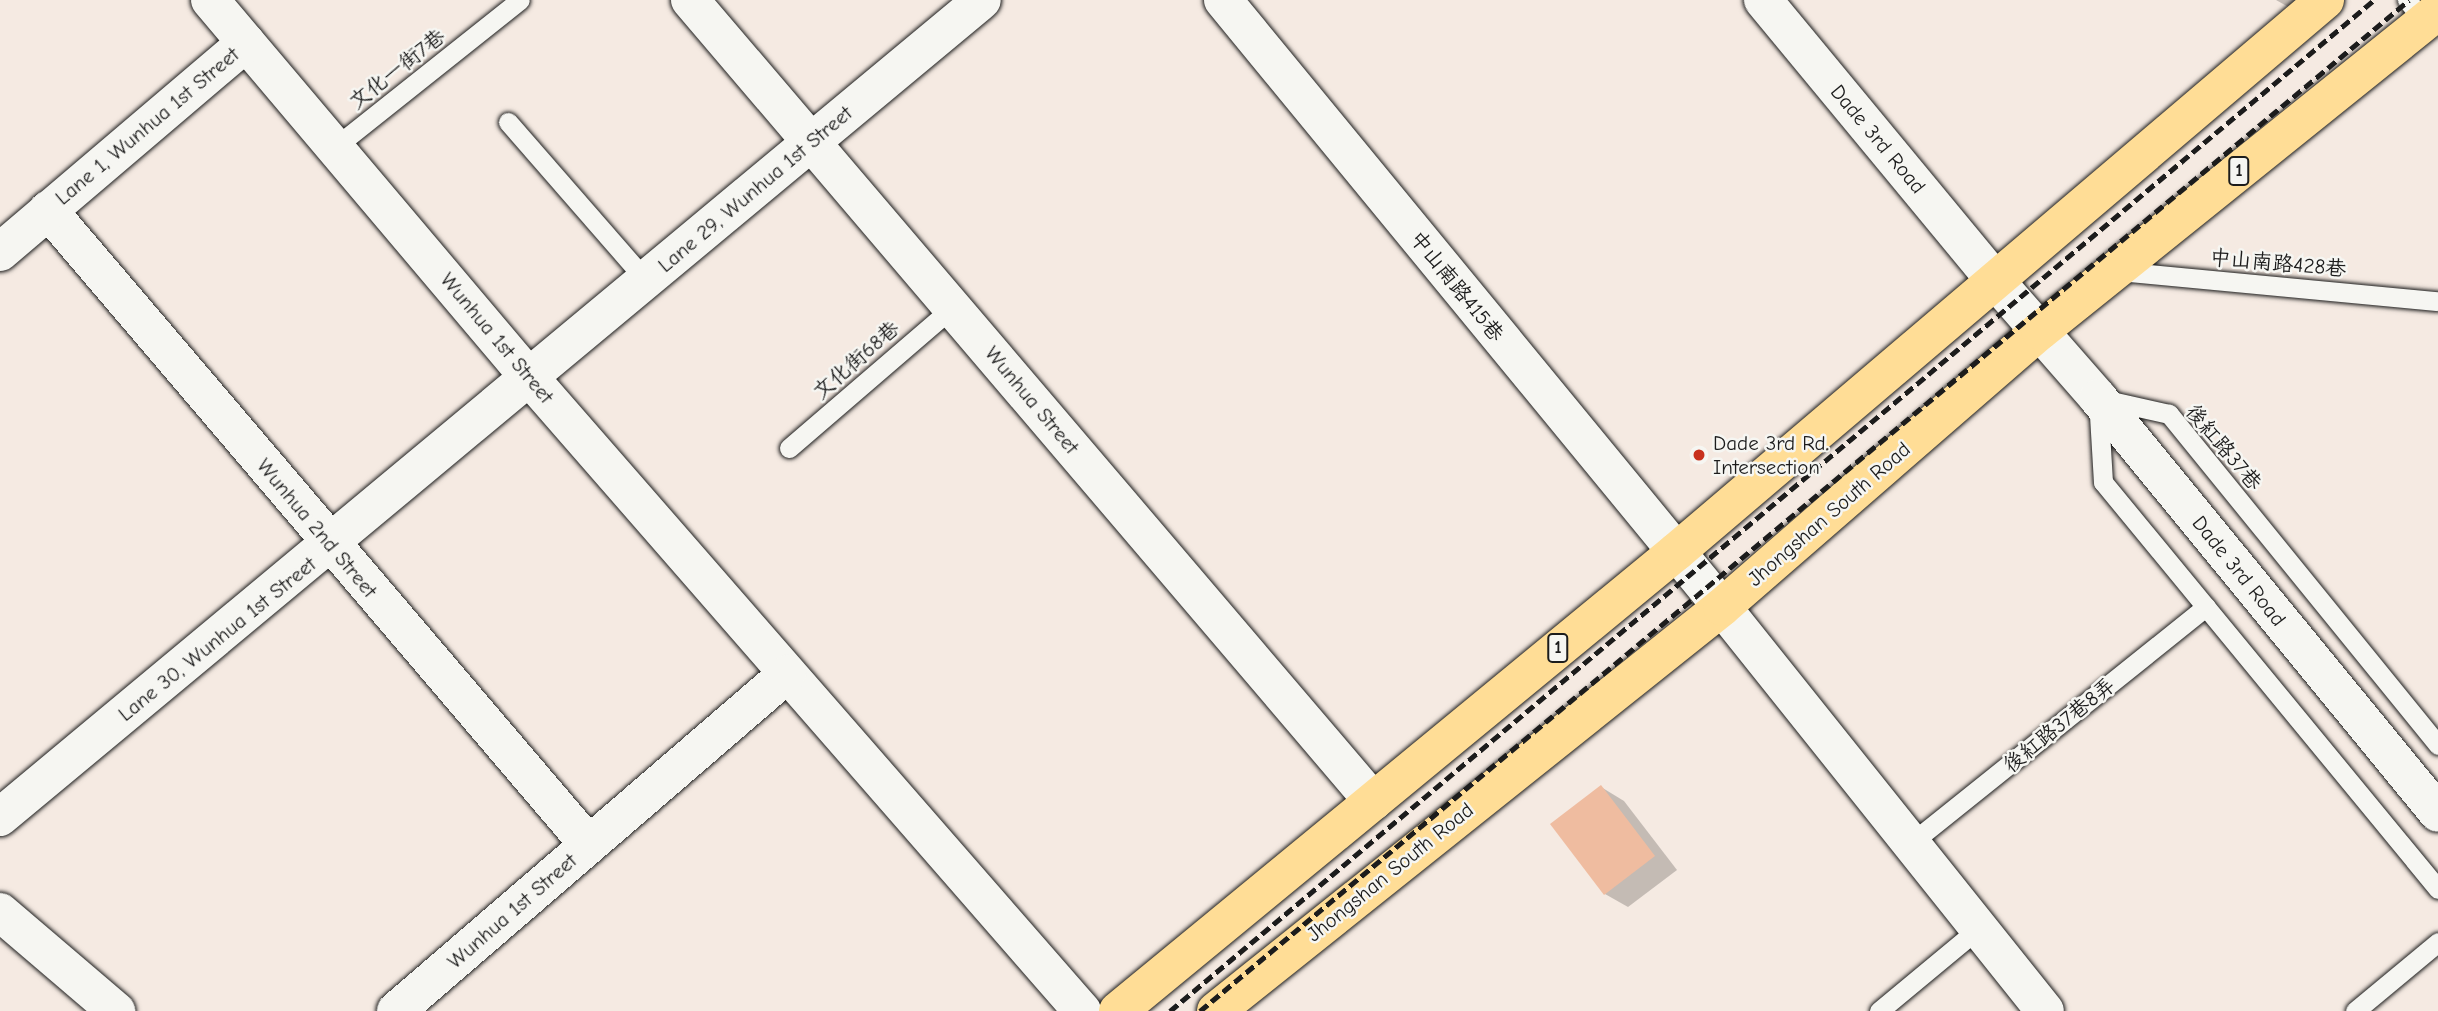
<!DOCTYPE html>
<meta charset="utf-8">
<style>
body{margin:0}
#map{position:relative;width:2438px;height:1011px;overflow:hidden;background:#f5eae2;font-family:"Comic Neue","LXGW WenKai TC",sans-serif}
div>[style]{position:absolute}
.shadow>*{inset:0;background:#0003}
.building>*{inset:0;background:#efbca0}
.roads{filter:drop-shadow(0 0 2px #1c1c1c) drop-shadow(0 0 2px #1c1c1c)}
.service>*{height:19px;margin:-9.5px;padding:0 9.5px;transform-origin:9.5px;border-radius:9.5px;background:#f6f6f2}
.minor>*{height:38px;margin:-19px;padding:0 19px;transform-origin:19px;border-radius:19px;background:#f6f6f2}
.primary>*{height:38px;margin:-19px;padding:0 19px;transform-origin:19px;border-radius:19px;background:#ffdd96}
.rail>*{height:5px;margin-top:-2.5px;transform-origin:0;background:repeating-linear-gradient(90deg,#1c1c1c 0 10px,transparent 0 15px)}
.dots>*{width:19px;height:19px;translate:-50% -50%;box-sizing:border-box;border:4px solid #f6f6f2;border-radius:50%}
span{translate:-50% -50%;white-space:nowrap;text-align:center;line-height:1.15;-webkit-text-stroke:5px #f6f6f2;paint-order:stroke}
.shield-label span{padding:2px 5px;background:#f6f6f2;border:2px solid;border-radius:5px;-webkit-text-stroke-width:0}
.shield-label{font-size:19px;color:#1c1c1c;font-weight:700}
.street-label{font-size:21px;color:#1c1c1c}
.poi-label{font-size:21px;color:#1c1c1c}
.left{translate:0 -50%;text-align:left}
</style>
<div id="map">
<div class="shadow">
<i style="clip-path:polygon(2276px 0,2321px 0,2303px 15px)"></i>
<i style="clip-path:polygon(1601px 787px,1624px 801px,1677px 870px,1628px 907px,1605px 894px)"></i>
</div>
<div class="building">
<i style="clip-path:polygon(1601px 785px,1655px 856px,1604px 895px,1550px 824px)"></i>
</div>
<div class="roads">
<div class="service">
<i style="left:2407px;top:0;width:28px;rotate:51deg"></i>
<i style="left:508px;top:122px;width:210px;rotate:48.9deg"></i>
<i style="left:335px;top:147px;width:236px;rotate:-38.5deg"></i>
<i style="left:2118px;top:271px;width:321px;rotate:5.4deg"></i>
<i style="left:789px;top:448px;width:216px;rotate:-40.7deg"></i>
<i style="left:2438px;top:745px;width:427px;rotate:-129.1deg"></i>
<i style="left:2169px;top:414px;width:73px;rotate:-167.3deg"></i>
<i style="left:2098px;top:398px;width:84px;rotate:86.6deg"></i>
<i style="left:2103px;top:482px;width:527px;rotate:50.54deg"></i>
<i style="left:1911px;top:843px;width:378px;rotate:-38.7deg"></i>
<i style="left:1879px;top:1011px;width:130px;rotate:-39.7deg"></i>
<i style="left:2355px;top:1011px;width:108px;rotate:-39.7deg"></i>
</div>
<div class="minor">
<i style="left:210px;top:0;width:495px;rotate:49.8deg"></i>
<i style="left:530px;top:378px;width:840px;rotate:48.91deg"></i>
<i style="left:690px;top:0;width:1053px;rotate:49.55deg"></i>
<i style="left:1223px;top:0;width:786px;rotate:50.58deg"></i>
<i style="left:1722px;top:607px;width:517px;rotate:51.36deg"></i>
<i style="left:1763px;top:0;width:362px;rotate:50.4deg"></i>
<i style="left:1994px;top:279px;width:158px;rotate:48.8deg"></i>
<i style="left:2098px;top:398px;width:536px;rotate:50.67deg"></i>
<i style="left:48px;top:210px;width:834px;rotate:49.57deg"></i>
<i style="left:0;top:252px;width:323px;rotate:-40.4deg"></i>
<i style="left:0;top:817px;width:1277px;rotate:-39.76deg"></i>
<i style="left:0;top:912px;width:153px;rotate:40.5deg"></i>
<i style="left:396px;top:1011px;width:516px;rotate:-40.76deg"></i>
</div>
<div class="primary">
<i style="left:1118px;top:1011px;width:723px;rotate:-39.44deg"></i>
<i style="left:1676px;top:552px;width:852px;rotate:-40.38deg"></i>
<i style="left:1216px;top:1011px;width:647px;rotate:-38.6deg"></i>
<i style="left:1722px;top:607px;width:421px;rotate:-41deg"></i>
<i style="left:2040px;top:331px;width:511px;rotate:-38.8deg"></i>
</div>
</div>
<div class="rail">
<i style="left:1170px;top:1011px;width:1572px;rotate:-40.02deg"></i>
<i style="left:1200px;top:1011px;width:1576px;rotate:-39.9deg"></i>
</div>
<div class="dots">
<i style="left:1699px;top:455px;background:#c8321e"></i>
</div>
<div class="shield-label">
<span style="left:2239px;top:171px">1</span>
<span style="left:1558px;top:648px">1</span>
</div>
<div class="street-label">
<span style="left:397px;top:69px;rotate:-38deg">文化一街7巷</span>
<span style="left:147px;top:126px;rotate:-40deg">Lane 1, Wunhua 1st Street</span>
<span style="left:1878px;top:139px;rotate:50deg">Dade 3rd Road</span>
<span style="left:755px;top:189px;rotate:-40deg">Lane 29, Wunhua 1st Street</span>
<span style="left:2278px;top:263px;rotate:5deg">中山南路428巷</span>
<span style="left:1457px;top:286px;rotate:51deg">中山南路415巷</span>
<span style="left:497px;top:338px;rotate:50deg">Wunhua 1st Street</span>
<span style="left:856px;top:360px;rotate:-41deg">文化街68巷</span>
<span style="left:1032px;top:400px;rotate:50deg">Wunhua Street</span>
<span style="left:2224px;top:447px;rotate:50deg">後紅路37巷</span>
<span style="left:1829px;top:514px;rotate:-41deg">Jhongshan South Road</span>
<span style="left:317px;top:528px;rotate:50deg">Wunhua 2nd Street</span>
<span style="left:2239px;top:571px;rotate:51deg">Dade 3rd Road</span>
<span style="left:217px;top:639px;rotate:-39deg">Lane 30, Wunhua 1st Street</span>
<span style="left:2059px;top:725px;rotate:-39deg">後紅路37巷8弄</span>
<span style="left:1390px;top:872px;rotate:-39deg">Jhongshan South Road</span>
<span style="left:512px;top:911px;rotate:-41deg">Wunhua 1st Street</span>
</div>
<div class="poi-label">
<span class="left" style="left:1713px;top:455px">Dade 3rd Rd.<br>Intersection</span>
</div>
</div>
